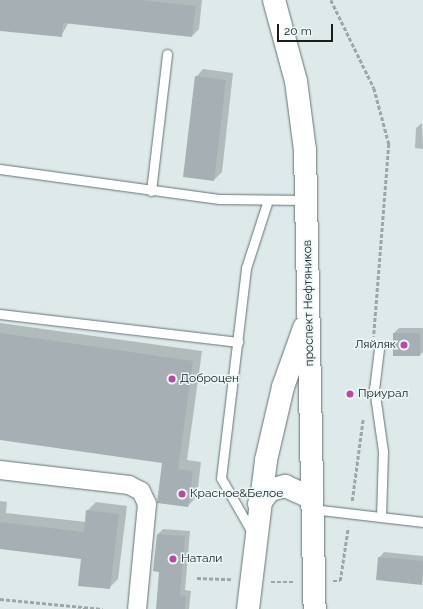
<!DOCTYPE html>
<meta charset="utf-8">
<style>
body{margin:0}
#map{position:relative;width:423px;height:609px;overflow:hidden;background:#deeaea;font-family:Raleway,sans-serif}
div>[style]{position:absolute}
.shadow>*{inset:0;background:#0003}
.building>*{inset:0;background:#a6b0b4}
.path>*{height:2.5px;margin-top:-1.25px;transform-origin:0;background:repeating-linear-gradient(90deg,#9ea7a7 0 4px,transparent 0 6px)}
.roads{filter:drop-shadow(0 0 1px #677172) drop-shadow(0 0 1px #677172)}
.lane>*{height:9px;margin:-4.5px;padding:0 4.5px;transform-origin:4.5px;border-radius:4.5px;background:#fff}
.street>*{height:18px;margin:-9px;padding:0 9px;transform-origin:9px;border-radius:9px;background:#fff}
.secondary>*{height:22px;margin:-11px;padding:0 11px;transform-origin:11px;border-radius:11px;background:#fff}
.dots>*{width:11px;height:11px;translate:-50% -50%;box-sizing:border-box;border:2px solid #ebf7f8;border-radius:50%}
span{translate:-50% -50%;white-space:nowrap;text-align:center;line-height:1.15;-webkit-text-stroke:3px #ebf7f8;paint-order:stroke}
.street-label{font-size:12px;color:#191d1d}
.poi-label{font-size:12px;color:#191d1d}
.right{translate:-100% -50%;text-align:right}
.left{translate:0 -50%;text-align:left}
.scale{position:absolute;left:277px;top:24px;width:56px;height:18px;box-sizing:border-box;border:2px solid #191d1d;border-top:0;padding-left:5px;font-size:12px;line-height:14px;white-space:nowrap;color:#191d1d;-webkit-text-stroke:3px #ebf7f8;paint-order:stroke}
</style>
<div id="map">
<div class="shadow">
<i style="clip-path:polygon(0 0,202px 0,199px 29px,192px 36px,69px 22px,61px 36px,0 30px)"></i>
<i style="clip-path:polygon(203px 69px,233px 73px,222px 172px,214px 180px,196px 77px)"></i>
<i style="clip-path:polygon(422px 123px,423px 149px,415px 148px,416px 128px)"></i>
<i style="clip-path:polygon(0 323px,202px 351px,187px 460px,201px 462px,197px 496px,188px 506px,164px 462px,0 439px)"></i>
<i style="clip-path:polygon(399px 328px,423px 328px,423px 352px,420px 355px,394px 333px)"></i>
<i style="clip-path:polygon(0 501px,7px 502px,6px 513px,86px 522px,87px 511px,96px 502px,127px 506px,118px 579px,109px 588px,82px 558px,0 548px)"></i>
<i style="clip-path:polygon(163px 529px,190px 531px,185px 590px,191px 591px,189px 609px,157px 609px,161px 571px,158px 534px)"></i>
<i style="clip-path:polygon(384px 552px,423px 556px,423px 582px,379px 558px)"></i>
</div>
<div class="building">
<i style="clip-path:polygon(0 0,140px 0,196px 6px,192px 37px,63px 23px,62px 37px,0 31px)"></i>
<i style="clip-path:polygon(195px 76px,226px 80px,214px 181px,183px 177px)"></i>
<i style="clip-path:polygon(0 333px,193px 361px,178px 469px,193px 471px,188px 507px,157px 503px,162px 463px,0 440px)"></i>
<i style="clip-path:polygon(393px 333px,420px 333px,420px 356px,393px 356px)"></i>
<i style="clip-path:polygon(86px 510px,119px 514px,110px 589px,78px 586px,81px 559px,0 549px,0 522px,84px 532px)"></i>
<i style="clip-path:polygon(157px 534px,185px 536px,180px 595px,186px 596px,185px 609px,156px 609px,159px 572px,153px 571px)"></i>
<i style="clip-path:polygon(378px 557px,423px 561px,422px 585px,376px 580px)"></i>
</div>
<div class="path">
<i style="left:331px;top:0;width:98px;rotate:64deg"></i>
<i style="left:374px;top:88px;width:58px;rotate:75deg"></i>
<i style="left:389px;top:144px;width:193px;rotate:94.5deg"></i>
<i style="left:352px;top:501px;width:83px;rotate:-82.4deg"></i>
<i style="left:197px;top:578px;width:35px;rotate:2deg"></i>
<i style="left:333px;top:581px;width:7px"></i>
<i style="left:340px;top:581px;width:54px;rotate:-81.4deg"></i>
<i style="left:271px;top:582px;width:23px"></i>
<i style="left:0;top:599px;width:103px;rotate:5.5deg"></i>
</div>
<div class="roads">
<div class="lane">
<i style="left:0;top:169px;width:221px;rotate:7.8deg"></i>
<i style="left:219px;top:199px;width:87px;rotate:0.7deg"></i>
<i style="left:151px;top:191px;width:138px;rotate:-83.3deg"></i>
<i style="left:0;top:314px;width:240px;rotate:6.7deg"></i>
<i style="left:379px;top:349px;width:39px;rotate:97deg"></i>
<i style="left:374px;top:388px;width:64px;rotate:81.9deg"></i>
<i style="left:383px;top:451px;width:66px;rotate:91.7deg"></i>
<i style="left:312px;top:509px;width:112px;rotate:6.7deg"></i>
<i style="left:253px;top:534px;width:64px;rotate:-119.7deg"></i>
<i style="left:221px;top:478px;width:211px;rotate:-83.2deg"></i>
<i style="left:246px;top:268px;width:68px;rotate:-72.1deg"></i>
</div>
<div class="street">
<i style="left:0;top:470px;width:130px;rotate:6.6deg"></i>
<i style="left:129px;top:485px;width:13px;rotate:27deg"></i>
<i style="left:141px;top:491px;width:14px;rotate:65deg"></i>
<i style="left:147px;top:504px;width:105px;rotate:95.4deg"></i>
</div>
<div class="secondary">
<i style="left:274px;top:0;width:84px;rotate:74.8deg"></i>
<i style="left:296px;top:81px;width:70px;rotate:82.6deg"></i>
<i style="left:305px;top:150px;width:459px;rotate:88.8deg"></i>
<i style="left:259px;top:504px;width:18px;rotate:-52deg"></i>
<i style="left:270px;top:490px;width:16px;rotate:-15deg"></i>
<i style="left:285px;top:486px;width:30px;rotate:24deg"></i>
<i style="left:248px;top:609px;width:150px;rotate:-83.1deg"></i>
<i style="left:266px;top:460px;width:75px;rotate:-76.9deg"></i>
<i style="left:283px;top:387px;width:63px;rotate:-70.4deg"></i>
</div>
</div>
<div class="dots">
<i style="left:404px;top:345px;background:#bb48a3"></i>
<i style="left:172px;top:379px;background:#bb48a3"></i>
<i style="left:350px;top:394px;background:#bb48a3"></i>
<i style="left:182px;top:494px;background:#bb48a3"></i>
<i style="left:173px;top:559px;background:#bb48a3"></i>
</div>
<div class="street-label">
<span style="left:309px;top:303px;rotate:-91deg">проспект Нефтяников</span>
</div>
<div class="poi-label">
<span class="right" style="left:396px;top:345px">Ляйляк</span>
<span class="left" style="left:180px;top:379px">Доброцен</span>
<span class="left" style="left:358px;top:394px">Приурал</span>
<span class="left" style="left:190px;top:494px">Красное&amp;Белое</span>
<span class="left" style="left:181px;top:559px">Натали</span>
</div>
<div class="scale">20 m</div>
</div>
